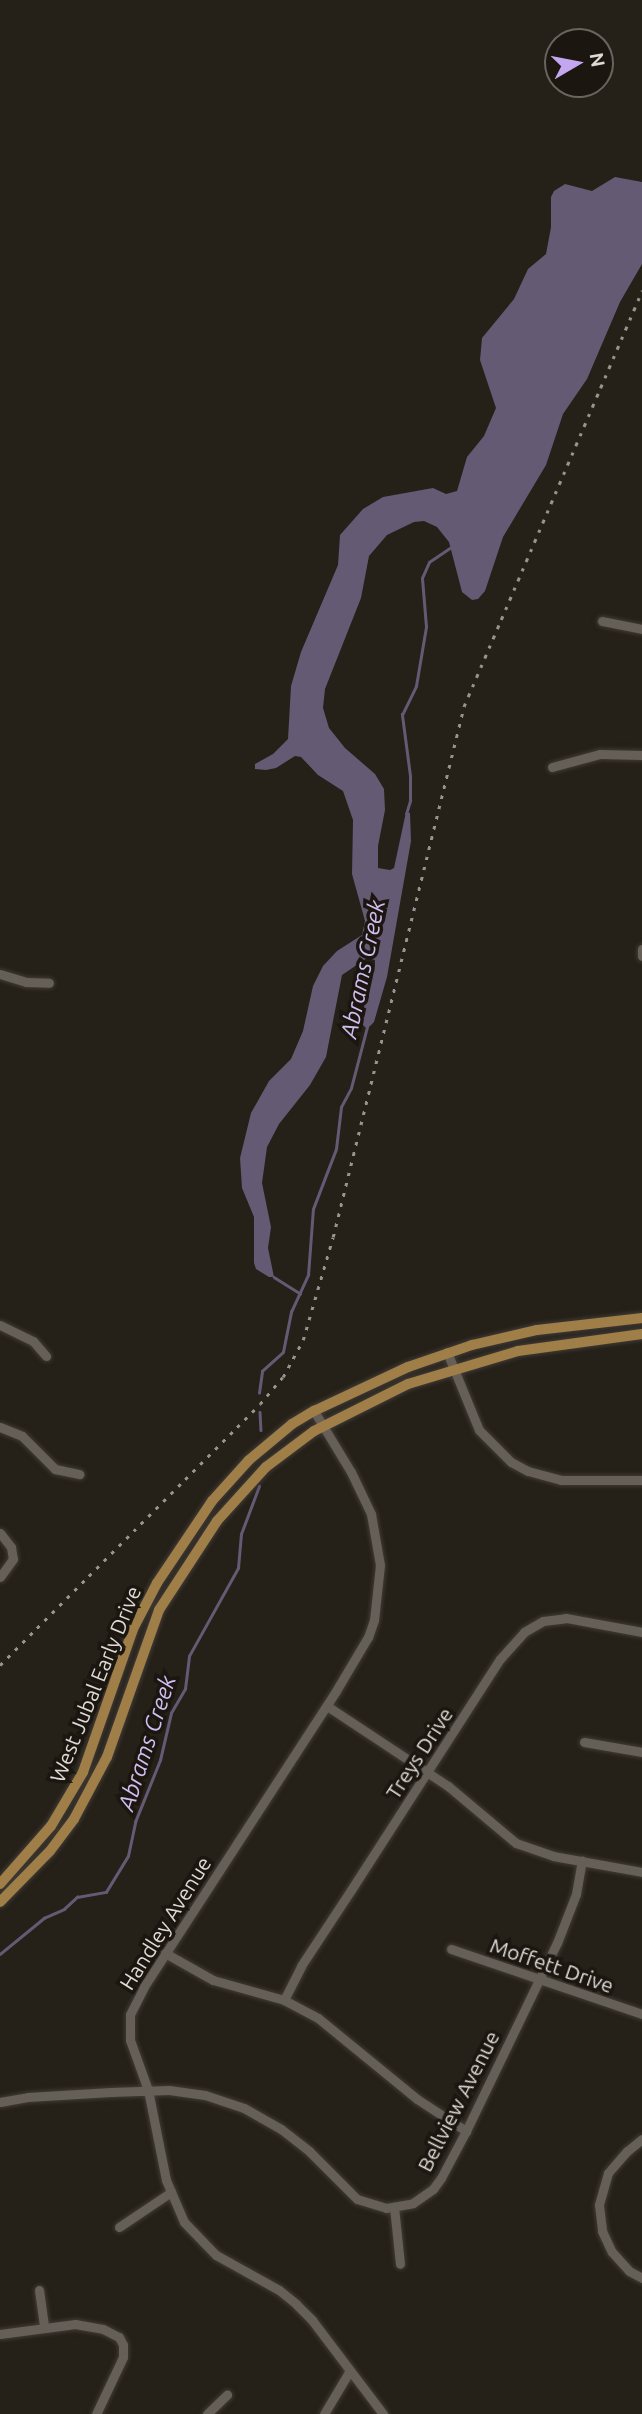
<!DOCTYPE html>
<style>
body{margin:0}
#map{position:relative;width:642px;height:2414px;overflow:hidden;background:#252018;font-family:Ubuntu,sans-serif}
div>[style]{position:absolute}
.water>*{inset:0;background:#645a74}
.stream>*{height:2.5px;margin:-1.25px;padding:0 1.25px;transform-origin:1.25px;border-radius:1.25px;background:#645a74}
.roads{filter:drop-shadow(0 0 2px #403b36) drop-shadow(0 0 2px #403b36)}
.minor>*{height:9px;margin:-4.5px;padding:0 4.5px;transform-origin:4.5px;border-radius:4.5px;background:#655f57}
.major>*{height:10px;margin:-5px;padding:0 5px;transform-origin:5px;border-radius:5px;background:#a07e47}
.rail>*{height:2.5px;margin-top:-1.25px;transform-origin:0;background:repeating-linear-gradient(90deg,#99948e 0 3.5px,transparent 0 10.5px)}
span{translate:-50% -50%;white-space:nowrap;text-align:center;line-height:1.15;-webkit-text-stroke:7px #1b160f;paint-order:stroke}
.street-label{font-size:21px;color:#dedad5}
.water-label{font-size:23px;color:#d1bef1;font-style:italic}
.north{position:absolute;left:544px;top:28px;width:70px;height:70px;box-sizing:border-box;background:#1b160f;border:2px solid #69645e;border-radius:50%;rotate:80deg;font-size:19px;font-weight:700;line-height:28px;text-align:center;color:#dedad5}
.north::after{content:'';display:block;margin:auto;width:24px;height:32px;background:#c4a7f1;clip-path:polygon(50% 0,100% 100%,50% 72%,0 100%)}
</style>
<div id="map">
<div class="water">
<i style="clip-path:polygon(615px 177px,642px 182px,642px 264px,620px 302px,587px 379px,563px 414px,546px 465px,503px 537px,485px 591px,478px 599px,472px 600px,462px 592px,449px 542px,437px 527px,424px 521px,414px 522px,387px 535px,369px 556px,361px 598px,325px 689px,323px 708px,329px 728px,345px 748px,375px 774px,384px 789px,385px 810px,378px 846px,378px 868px,390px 870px,394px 868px,406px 812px,410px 813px,411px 841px,387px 977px,374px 1022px,367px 1029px,363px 1025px,365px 995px,375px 966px,375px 960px,367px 958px,342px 975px,326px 1057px,310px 1085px,279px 1124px,267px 1147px,262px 1183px,271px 1227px,268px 1248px,274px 1277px,269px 1277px,256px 1269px,254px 1263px,254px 1217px,242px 1188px,240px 1158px,251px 1113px,269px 1081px,291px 1059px,303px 1031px,313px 986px,323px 966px,337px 951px,362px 935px,365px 921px,352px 874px,353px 820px,343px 791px,318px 775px,301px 757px,295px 756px,276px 768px,266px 770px,255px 769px,255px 764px,273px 754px,288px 739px,291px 686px,301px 652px,338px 565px,340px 535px,363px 509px,383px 497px,433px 488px,446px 494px,457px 491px,467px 457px,484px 436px,496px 408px,480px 360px,482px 338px,514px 299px,528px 269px,546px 254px,551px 227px,551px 197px,554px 191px,565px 184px,592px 191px)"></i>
</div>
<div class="stream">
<i style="left:406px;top:814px;width:14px;rotate:-73deg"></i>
<i style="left:410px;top:801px;width:25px;rotate:-90deg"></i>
<i style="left:410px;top:776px;width:62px;rotate:-97.5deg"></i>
<i style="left:402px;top:715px;width:32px;rotate:-64deg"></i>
<i style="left:416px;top:686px;width:60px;rotate:-80.4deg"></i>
<i style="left:426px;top:627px;width:49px;rotate:-94.7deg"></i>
<i style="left:422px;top:578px;width:17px;rotate:-66deg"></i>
<i style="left:429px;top:562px;width:25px;rotate:-34deg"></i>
<i style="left:274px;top:1277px;width:31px;rotate:32deg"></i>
<i style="left:259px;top:1393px;width:22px;rotate:-82deg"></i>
<i style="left:262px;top:1371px;width:28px;rotate:-42deg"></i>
<i style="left:283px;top:1352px;width:41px;rotate:-78.7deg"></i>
<i style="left:291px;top:1312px;width:41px;rotate:-65.3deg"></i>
<i style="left:308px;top:1275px;width:66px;rotate:-85.7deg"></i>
<i style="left:313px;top:1209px;width:64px;rotate:-69deg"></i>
<i style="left:336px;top:1149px;width:42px;rotate:-83.2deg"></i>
<i style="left:341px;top:1107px;width:21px;rotate:-62deg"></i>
<i style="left:351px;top:1088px;width:63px;rotate:-75.3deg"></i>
<i style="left:260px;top:1412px;width:18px;rotate:87deg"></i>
<i style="left:0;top:1954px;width:57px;rotate:-39.3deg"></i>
<i style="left:44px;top:1918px;width:22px;rotate:-24deg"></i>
<i style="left:64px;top:1909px;width:18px;rotate:-43deg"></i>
<i style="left:77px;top:1897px;width:29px;rotate:-10deg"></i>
<i style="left:106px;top:1892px;width:42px;rotate:-58.6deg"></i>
<i style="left:128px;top:1856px;width:35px;rotate:-78deg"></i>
<i style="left:135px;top:1822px;width:67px;rotate:-68deg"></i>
<i style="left:160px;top:1760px;width:48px;rotate:-76.8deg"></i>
<i style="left:171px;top:1713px;width:28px;rotate:-60deg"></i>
<i style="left:185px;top:1689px;width:33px;rotate:-83deg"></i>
<i style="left:189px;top:1656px;width:101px;rotate:-60.9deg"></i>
<i style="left:238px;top:1568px;width:34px;rotate:-85deg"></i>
<i style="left:241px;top:1534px;width:51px;rotate:-69.4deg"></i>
</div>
<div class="roads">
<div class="minor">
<i style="left:602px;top:621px;width:41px;rotate:11.3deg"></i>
<i style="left:552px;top:767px;width:50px;rotate:-15.2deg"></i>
<i style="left:600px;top:754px;width:42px;rotate:1.4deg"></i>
<i style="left:642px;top:949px;width:7px;rotate:90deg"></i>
<i style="left:0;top:974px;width:27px;rotate:17deg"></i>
<i style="left:26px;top:982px;width:23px;rotate:2deg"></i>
<i style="left:0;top:1325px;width:37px;rotate:26deg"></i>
<i style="left:33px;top:1341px;width:20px;rotate:49deg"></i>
<i style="left:447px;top:1352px;width:84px;rotate:67.7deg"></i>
<i style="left:479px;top:1430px;width:45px;rotate:45deg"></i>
<i style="left:511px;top:1462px;width:19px;rotate:28deg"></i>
<i style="left:528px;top:1471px;width:34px;rotate:15deg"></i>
<i style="left:561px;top:1480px;width:81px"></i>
<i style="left:314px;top:1411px;width:71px;rotate:58.8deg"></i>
<i style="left:351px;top:1472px;width:47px;rotate:64.5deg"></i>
<i style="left:371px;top:1514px;width:52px;rotate:80deg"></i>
<i style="left:380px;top:1565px;width:55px;rotate:96.2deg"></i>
<i style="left:374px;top:1620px;width:18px;rotate:109deg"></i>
<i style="left:368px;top:1637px;width:63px;rotate:120.7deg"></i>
<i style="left:336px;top:1691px;width:353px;rotate:123deg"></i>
<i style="left:144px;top:1987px;width:31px;rotate:117deg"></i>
<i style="left:130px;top:2015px;width:25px;rotate:90deg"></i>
<i style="left:130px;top:2040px;width:53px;rotate:70.2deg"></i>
<i style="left:148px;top:2090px;width:92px;rotate:78.7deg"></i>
<i style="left:166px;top:2180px;width:46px;rotate:66.8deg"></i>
<i style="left:184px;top:2222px;width:46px;rotate:45.9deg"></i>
<i style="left:216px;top:2255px;width:72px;rotate:29.1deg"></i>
<i style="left:279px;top:2290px;width:22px;rotate:39deg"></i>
<i style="left:296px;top:2304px;width:23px;rotate:45deg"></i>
<i style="left:312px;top:2320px;width:118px;rotate:52.9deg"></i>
<i style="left:0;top:1427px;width:24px;rotate:22deg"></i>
<i style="left:22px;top:1436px;width:47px;rotate:45deg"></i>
<i style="left:55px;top:1469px;width:25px;rotate:12deg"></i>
<i style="left:0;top:1533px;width:18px;rotate:52deg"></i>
<i style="left:11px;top:1547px;width:12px;rotate:81deg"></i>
<i style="left:13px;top:1559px;width:22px;rotate:126deg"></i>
<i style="left:327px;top:1706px;width:145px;rotate:33.5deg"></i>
<i style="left:448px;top:1786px;width:89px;rotate:40deg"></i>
<i style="left:516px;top:1843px;width:39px;rotate:19deg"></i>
<i style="left:553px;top:1856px;width:90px;rotate:10.2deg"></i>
<i style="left:584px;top:1742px;width:59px;rotate:9.8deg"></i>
<i style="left:451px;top:1949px;width:202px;rotate:18.8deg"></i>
<i style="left:165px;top:1953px;width:55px;rotate:29.4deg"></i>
<i style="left:213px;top:1980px;width:74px;rotate:15.7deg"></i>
<i style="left:284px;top:2000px;width:38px;rotate:28deg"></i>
<i style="left:318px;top:2018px;width:128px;rotate:39.3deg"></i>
<i style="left:417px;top:2099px;width:59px;rotate:33.1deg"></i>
<i style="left:284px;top:2000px;width:38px;rotate:-63deg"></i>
<i style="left:301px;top:1966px;width:91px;rotate:-56.7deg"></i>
<i style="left:351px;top:1890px;width:275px;rotate:-57.2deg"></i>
<i style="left:500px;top:1659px;width:36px;rotate:-48deg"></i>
<i style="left:524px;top:1632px;width:22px;rotate:-30deg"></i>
<i style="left:543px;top:1621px;width:23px;rotate:-7deg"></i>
<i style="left:566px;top:1618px;width:77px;rotate:10.4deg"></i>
<i style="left:0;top:2102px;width:28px;rotate:-10deg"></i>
<i style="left:28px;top:2097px;width:83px;rotate:-3.4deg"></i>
<i style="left:111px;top:2092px;width:58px;rotate:-2deg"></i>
<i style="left:169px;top:2090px;width:36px;rotate:8deg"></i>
<i style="left:205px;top:2095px;width:41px;rotate:18.4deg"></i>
<i style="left:244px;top:2108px;width:43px;rotate:29.6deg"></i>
<i style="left:281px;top:2129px;width:36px;rotate:38deg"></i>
<i style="left:309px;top:2151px;width:68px;rotate:45deg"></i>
<i style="left:357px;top:2199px;width:30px;rotate:17deg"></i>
<i style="left:386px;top:2208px;width:27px;rotate:-10deg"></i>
<i style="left:413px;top:2203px;width:24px;rotate:-35deg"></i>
<i style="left:433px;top:2189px;width:14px;rotate:-54deg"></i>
<i style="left:441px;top:2178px;width:53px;rotate:-62deg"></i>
<i style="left:466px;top:2131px;width:209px;rotate:-64.2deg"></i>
<i style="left:557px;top:1943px;width:53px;rotate:-68.8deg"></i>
<i style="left:576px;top:1894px;width:34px;rotate:-80deg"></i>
<i style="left:642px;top:2139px;width:19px;rotate:141deg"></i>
<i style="left:627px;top:2151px;width:29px;rotate:131deg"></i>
<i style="left:608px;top:2173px;width:33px;rotate:106deg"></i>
<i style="left:599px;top:2205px;width:26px;rotate:83deg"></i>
<i style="left:602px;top:2231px;width:23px;rotate:65deg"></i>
<i style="left:612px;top:2252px;width:25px;rotate:48deg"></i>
<i style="left:629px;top:2271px;width:15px;rotate:28deg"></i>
<i style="left:394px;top:2207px;width:57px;rotate:84deg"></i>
<i style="left:119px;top:2227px;width:63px;rotate:-33.9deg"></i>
<i style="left:39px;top:2290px;width:37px;rotate:82deg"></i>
<i style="left:0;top:2334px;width:76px;rotate:-7.6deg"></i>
<i style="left:75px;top:2324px;width:28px;rotate:10deg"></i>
<i style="left:103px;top:2329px;width:18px;rotate:27deg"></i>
<i style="left:119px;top:2337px;width:9px;rotate:63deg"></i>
<i style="left:123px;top:2345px;width:12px;rotate:90deg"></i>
<i style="left:123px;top:2357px;width:63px;rotate:115.3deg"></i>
<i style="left:207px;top:2414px;width:28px;rotate:-44deg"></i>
<i style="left:324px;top:2414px;width:49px;rotate:-59.2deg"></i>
</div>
<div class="major">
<i style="left:0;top:1884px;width:77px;rotate:-48.7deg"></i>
<i style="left:51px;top:1826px;width:63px;rotate:-59.3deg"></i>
<i style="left:83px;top:1772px;width:151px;rotate:-70.7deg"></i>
<i style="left:133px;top:1629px;width:52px;rotate:-62.4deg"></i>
<i style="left:157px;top:1583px;width:99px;rotate:-56.1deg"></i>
<i style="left:212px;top:1501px;width:55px;rotate:-47.9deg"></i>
<i style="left:249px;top:1460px;width:56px;rotate:-39.9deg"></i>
<i style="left:292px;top:1424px;width:26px;rotate:-31deg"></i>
<i style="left:314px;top:1411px;width:104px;rotate:-25.1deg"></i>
<i style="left:408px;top:1367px;width:68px;rotate:-19deg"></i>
<i style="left:472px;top:1345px;width:67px;rotate:-13deg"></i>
<i style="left:537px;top:1330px;width:106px;rotate:-6.5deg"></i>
<i style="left:0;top:1902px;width:71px;rotate:-45.6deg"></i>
<i style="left:50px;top:1851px;width:40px;rotate:-53deg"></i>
<i style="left:74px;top:1819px;width:70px;rotate:-62deg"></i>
<i style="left:107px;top:1757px;width:156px;rotate:-70.5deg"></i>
<i style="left:159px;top:1610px;width:106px;rotate:-56.9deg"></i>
<i style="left:217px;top:1521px;width:73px;rotate:-47.8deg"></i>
<i style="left:266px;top:1467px;width:60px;rotate:-36.9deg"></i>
<i style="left:314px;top:1431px;width:105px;rotate:-26.6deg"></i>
<i style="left:408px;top:1384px;width:115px;rotate:-16.7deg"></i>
<i style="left:518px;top:1351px;width:125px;rotate:-7.8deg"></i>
</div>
</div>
<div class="rail">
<i style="left:0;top:1665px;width:368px;rotate:-45.1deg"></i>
<i style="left:260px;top:1404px;width:35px;rotate:-50deg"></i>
<i style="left:283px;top:1377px;width:42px;rotate:-61.6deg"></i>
<i style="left:303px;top:1340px;width:107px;rotate:-73.8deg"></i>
<i style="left:333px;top:1237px;width:547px;rotate:-76.14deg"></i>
<i style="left:464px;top:706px;width:452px;rotate:-66.8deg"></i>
</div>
<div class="street-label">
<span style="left:95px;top:1684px;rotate:-68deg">West Jubal Early Drive</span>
<span style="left:419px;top:1753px;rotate:-57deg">Treys Drive</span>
<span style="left:165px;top:1923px;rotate:-58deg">Handley Avenue</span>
<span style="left:552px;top:1965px;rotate:19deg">Moffett Drive</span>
<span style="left:458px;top:2101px;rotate:-63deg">Bellview Avenue</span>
</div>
<div class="water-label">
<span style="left:363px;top:969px;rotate:-78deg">Abrams Creek</span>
<span style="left:147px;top:1743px;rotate:-72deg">Abrams Creek</span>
</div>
<div class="north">N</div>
</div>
